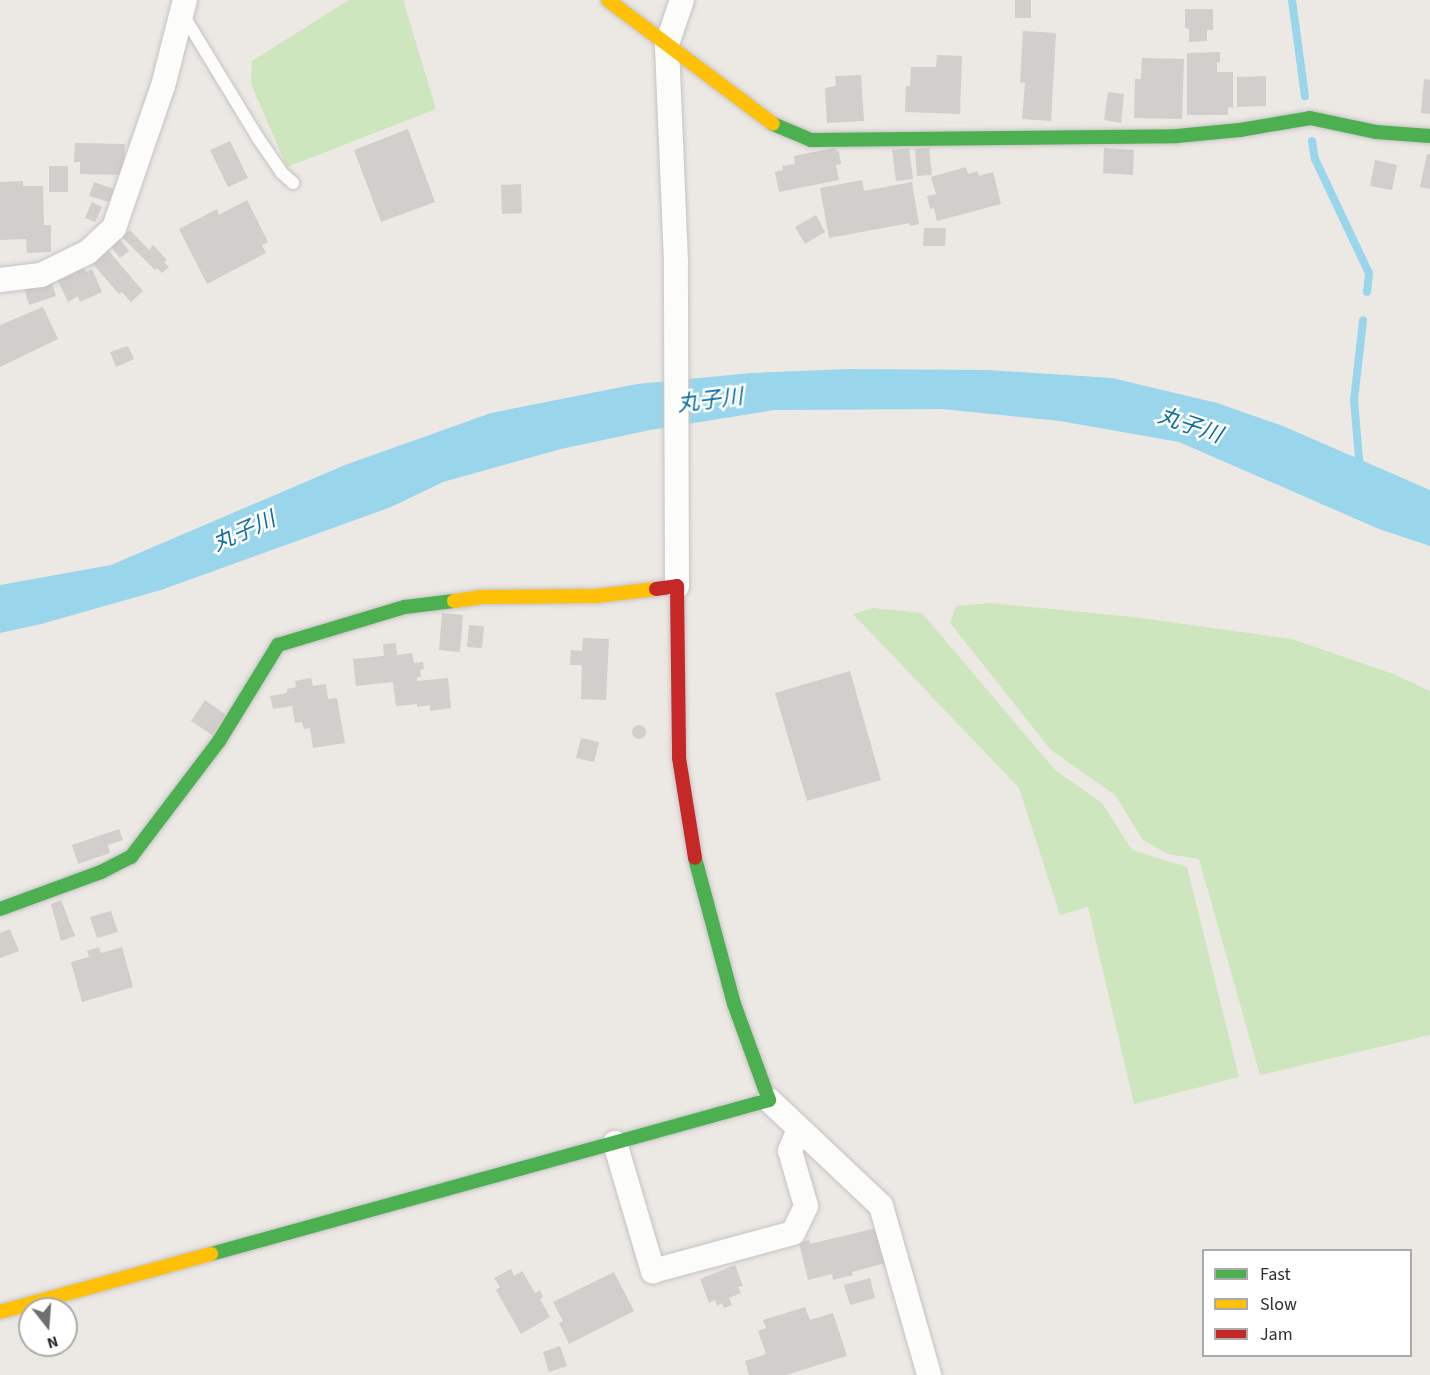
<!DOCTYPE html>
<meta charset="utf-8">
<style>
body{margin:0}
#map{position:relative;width:1430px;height:1375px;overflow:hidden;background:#ece8e4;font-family:"Source Sans 3","Noto Sans JP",sans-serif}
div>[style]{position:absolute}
.green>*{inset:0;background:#cee6be}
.water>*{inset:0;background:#99d6ec}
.stream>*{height:8px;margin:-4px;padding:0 4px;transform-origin:4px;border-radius:4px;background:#99d6ec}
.building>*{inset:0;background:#d1cecb}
.round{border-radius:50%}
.roads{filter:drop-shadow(0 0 2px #c5c4c5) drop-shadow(0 0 2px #c5c4c5)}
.lane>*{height:12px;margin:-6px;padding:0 6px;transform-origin:6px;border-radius:6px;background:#fcfcfb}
.street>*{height:24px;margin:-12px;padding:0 12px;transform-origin:12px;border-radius:12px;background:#fcfcfb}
.fast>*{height:14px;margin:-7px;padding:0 7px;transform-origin:7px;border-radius:7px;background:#4caf50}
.slow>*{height:14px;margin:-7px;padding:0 7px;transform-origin:7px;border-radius:7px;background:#ffc107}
.jam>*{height:14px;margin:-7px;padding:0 7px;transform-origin:7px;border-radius:7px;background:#c62828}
span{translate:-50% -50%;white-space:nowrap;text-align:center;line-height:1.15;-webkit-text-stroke:5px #fff;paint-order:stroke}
.water-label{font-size:22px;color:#0d6fa3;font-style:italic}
.legend{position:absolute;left:1202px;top:1249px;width:210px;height:108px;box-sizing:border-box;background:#fff;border:2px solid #ababab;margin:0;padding:8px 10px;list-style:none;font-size:18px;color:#2e2e2e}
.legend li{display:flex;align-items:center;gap:12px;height:30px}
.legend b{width:30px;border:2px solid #ababab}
.north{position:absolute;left:18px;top:1297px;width:60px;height:60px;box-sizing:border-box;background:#fff;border:2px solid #ababab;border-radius:50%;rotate:163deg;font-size:16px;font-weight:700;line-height:24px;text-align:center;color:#2e2e2e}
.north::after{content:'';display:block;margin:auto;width:21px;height:27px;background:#706f6e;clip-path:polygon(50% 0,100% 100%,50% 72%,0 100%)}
</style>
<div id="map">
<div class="green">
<i style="clip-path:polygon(349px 0,403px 0,436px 109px,287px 167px,251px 84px,252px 61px)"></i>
<i style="clip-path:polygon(990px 603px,1134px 617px,1292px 639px,1393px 674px,1430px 691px,1430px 1035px,1260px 1075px,1199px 859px,1168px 854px,1143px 840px,1115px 795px,1051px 750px,950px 623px,956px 606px)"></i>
<i style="clip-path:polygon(872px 608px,922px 613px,1055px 770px,1102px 803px,1132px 850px,1187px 867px,1239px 1077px,1134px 1104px,1088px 907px,1060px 915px,1019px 788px,853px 614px)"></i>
</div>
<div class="water">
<i style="clip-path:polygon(848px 369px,988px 370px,1112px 378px,1217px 403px,1283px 426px,1430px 490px,1430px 546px,1379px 529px,1179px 442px,1060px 421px,942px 409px,775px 410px,650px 430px,561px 449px,443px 482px,391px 507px,161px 590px,41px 624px,0 633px,0 585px,111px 565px,345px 465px,491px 413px,637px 384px,751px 373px)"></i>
</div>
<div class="stream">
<i style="left:1292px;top:0;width:97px;rotate:82.3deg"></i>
<i style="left:1312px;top:141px;width:18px;rotate:81deg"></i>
<i style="left:1315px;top:159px;width:126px;rotate:64.7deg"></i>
<i style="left:1369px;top:273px;width:19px;rotate:96deg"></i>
<i style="left:1360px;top:470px;width:70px;rotate:-94.9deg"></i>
<i style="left:1354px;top:400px;width:80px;rotate:-83.5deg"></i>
</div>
<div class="building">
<i style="clip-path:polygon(1015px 0,1031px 0,1031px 18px,1015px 18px)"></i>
<i style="clip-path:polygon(1185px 9px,1213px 9px,1213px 30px,1207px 30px,1207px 41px,1189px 42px,1189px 29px,1185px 28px)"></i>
<i style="clip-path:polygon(1023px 31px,1056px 33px,1051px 121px,1022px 119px,1025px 83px,1020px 82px)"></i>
<i style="clip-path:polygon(1220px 52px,1220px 63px,1217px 62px,1217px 72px,1233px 72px,1233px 108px,1228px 107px,1228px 115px,1187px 115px,1187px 53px)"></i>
<i style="clip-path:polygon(937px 55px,962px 56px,960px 114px,905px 112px,906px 86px,910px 86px,911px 67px,936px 67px)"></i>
<i style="clip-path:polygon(1142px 58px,1184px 59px,1182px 119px,1134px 118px,1135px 79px,1141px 79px)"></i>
<i style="clip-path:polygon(861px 75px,864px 121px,827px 123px,825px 88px,836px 86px,835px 76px)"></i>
<i style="clip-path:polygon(1266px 76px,1266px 106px,1237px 107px,1237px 77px)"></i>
<i style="clip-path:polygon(1424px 79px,1430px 80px,1430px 114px,1421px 113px)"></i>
<i style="clip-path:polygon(1108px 92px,1124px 94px,1121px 123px,1104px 120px)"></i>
<i style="clip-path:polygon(408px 129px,435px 202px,381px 222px,354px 150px)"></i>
<i style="clip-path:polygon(230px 141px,248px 178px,228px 187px,210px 150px)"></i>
<i style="clip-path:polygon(75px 143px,125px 144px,124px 175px,80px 174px,80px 162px,74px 162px)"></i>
<i style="clip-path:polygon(834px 148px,839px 152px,841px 164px,836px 165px,839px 180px,779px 192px,775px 172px,783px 170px,782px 166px,795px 164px,794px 156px)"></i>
<i style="clip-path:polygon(909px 148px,913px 179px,896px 181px,892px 150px)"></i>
<i style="clip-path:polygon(929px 148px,932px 175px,917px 176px,915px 149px)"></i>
<i style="clip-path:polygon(1104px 148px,1134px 150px,1133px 175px,1103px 173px)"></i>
<i style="clip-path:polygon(1427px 154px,1430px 154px,1430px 189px,1420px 187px)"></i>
<i style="clip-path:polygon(1375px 160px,1397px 165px,1392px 190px,1370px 186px)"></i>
<i style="clip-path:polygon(49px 166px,68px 166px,68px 192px,49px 192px)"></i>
<i style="clip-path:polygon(966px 167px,968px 174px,977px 171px,979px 176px,993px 172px,1001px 204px,937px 221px,934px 208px,930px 209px,927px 196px,936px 194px,931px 177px)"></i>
<i style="clip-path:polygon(862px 180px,864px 191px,912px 182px,919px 224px,910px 226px,910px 223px,829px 238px,820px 188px)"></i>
<i style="clip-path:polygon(23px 181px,23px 186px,43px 186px,44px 225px,51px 225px,51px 252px,27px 253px,26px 239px,0 240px,0 182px)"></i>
<i style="clip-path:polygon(94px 182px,114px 189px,109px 202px,89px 196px)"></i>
<i style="clip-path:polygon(521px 184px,522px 213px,502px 214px,501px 185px)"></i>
<i style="clip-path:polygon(247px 200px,268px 242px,262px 245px,266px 253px,207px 284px,179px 229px,217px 209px,219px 215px)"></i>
<i style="clip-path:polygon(92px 202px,102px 207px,95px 222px,85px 218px)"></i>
<i style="clip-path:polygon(816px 215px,825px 232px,805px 244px,795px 227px)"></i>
<i style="clip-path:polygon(924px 228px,946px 228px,945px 246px,923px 246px)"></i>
<i style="clip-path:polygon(130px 230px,149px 250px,153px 245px,167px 260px,164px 262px,169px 267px,162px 273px,157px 268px,155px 270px,122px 237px)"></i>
<i style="clip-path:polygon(117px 236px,129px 251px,120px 258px,109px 244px)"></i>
<i style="clip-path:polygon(108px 250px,143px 291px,131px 302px,122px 292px,119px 294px,92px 263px)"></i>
<i style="clip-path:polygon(83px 266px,86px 272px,92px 269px,102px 292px,80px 302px,78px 296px,68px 302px,57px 279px)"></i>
<i style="clip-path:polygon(51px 280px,56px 296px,29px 305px,24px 288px)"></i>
<i style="clip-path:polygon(43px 307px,58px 339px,0 367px,0 325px)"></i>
<i style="clip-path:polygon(128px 346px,134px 359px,116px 367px,110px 352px)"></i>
<i style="clip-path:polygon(442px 613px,463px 615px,460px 652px,439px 650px)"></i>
<i style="clip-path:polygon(469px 625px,484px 626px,482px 648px,467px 647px)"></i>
<i style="clip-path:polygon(583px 638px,609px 639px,606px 700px,581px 699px,582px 665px,570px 665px,571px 650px,582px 651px)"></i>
<i style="clip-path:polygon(396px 643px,397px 655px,412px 653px,414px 663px,423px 662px,424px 669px,420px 670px,421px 677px,417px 677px,417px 681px,448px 678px,451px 708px,430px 711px,430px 705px,417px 707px,417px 704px,396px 706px,393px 682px,356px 686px,353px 659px,384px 656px,383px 644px)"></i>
<i style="clip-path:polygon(850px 671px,881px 780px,807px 801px,775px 693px)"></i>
<i style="clip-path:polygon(311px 678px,313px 686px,326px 684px,328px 699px,337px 698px,345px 743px,313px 748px,310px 728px,304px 729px,302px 722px,295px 723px,292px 706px,273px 709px,270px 696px,287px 693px,287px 689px,296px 687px,295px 681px)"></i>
<i style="clip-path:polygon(205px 700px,226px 715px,212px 735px,191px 721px)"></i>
<i class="round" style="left:632px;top:725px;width:14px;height:14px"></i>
<i style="clip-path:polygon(581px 738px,599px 742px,594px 762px,576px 758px)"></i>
<i style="clip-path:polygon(119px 829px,123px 840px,108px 845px,110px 853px,78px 864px,72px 845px)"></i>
<i style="clip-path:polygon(61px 900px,75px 936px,61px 941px,51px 904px)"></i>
<i style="clip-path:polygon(111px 911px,118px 932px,97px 938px,90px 917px)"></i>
<i style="clip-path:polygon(10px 929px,19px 951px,0 958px,0 933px)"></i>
<i style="clip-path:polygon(99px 947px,101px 953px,122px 947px,133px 987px,82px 1002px,71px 962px,89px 957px,87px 951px)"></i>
<i style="clip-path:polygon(876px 1228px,885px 1263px,852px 1272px,853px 1275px,833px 1280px,832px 1274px,808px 1280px,799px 1243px,809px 1240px,810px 1244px)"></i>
<i style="clip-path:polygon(735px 1265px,743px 1286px,738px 1287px,741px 1293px,729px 1298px,732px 1305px,724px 1308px,722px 1303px,717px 1306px,715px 1300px,709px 1303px,700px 1279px)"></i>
<i style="clip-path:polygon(511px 1269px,514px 1276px,522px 1271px,535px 1293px,540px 1290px,543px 1297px,540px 1299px,550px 1317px,521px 1334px,496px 1290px,500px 1287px,494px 1278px)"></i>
<i style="clip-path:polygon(614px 1272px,634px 1311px,569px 1344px,559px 1323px,563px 1321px,553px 1302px)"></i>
<i style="clip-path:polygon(870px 1278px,875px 1298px,850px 1305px,844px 1285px)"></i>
<i style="clip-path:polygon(805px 1307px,810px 1320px,833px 1313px,847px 1356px,786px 1375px,749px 1375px,745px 1361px,766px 1354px,758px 1331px,766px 1328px,763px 1320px)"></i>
<i style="clip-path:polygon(560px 1346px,567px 1366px,549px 1372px,543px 1352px)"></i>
</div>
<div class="roads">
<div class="lane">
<i style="left:182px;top:13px;width:146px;rotate:58.7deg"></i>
<i style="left:258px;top:138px;width:42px;rotate:55.6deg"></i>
<i style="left:282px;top:173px;width:15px;rotate:42deg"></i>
</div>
<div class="street">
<i style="left:0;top:280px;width:41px;rotate:-7deg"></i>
<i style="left:41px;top:275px;width:52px;rotate:-26.1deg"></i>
<i style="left:88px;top:252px;width:35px;rotate:-43deg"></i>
<i style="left:114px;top:228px;width:150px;rotate:-71deg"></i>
<i style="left:163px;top:86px;width:89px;rotate:-75.7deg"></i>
<i style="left:677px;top:586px;width:324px;rotate:-90.2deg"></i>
<i style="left:676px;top:262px;width:218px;rotate:-92.4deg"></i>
<i style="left:667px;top:44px;width:46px;rotate:-71.2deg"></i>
<i style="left:769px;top:1100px;width:154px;rotate:43.4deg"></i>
<i style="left:881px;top:1206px;width:176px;rotate:74.1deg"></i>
<i style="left:615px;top:1143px;width:134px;rotate:73.5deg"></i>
<i style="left:653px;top:1271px;width:145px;rotate:-15.2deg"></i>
<i style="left:793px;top:1233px;width:30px;rotate:-64deg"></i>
<i style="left:806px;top:1206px;width:57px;rotate:-106.2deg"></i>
<i style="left:790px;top:1151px;width:24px;rotate:-68deg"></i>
</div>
<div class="fast">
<i style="left:773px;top:124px;width:41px;rotate:22.8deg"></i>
<i style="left:811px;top:140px;width:366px;rotate:-0.6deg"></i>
<i style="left:1177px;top:136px;width:63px;rotate:-5.4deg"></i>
<i style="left:1240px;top:130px;width:71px;rotate:-9.7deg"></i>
<i style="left:1310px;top:118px;width:67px;rotate:12deg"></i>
<i style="left:1376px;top:132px;width:54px;rotate:4.2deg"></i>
<i style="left:0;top:909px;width:108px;rotate:-20.1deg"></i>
<i style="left:101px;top:872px;width:34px;rotate:-27deg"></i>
<i style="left:131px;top:857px;width:146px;rotate:-52.8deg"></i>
<i style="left:219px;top:741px;width:113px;rotate:-58.4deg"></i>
<i style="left:278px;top:645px;width:133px;rotate:-16.7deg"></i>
<i style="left:405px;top:607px;width:49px;rotate:-7deg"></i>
<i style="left:211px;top:1254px;width:579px;rotate:-15.43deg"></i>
<i style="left:769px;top:1100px;width:102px;rotate:-110deg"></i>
<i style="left:734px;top:1004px;width:151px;rotate:-105deg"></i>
</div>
<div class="slow">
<i style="left:608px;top:0;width:206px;rotate:36.9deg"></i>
<i style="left:454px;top:601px;width:27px;rotate:-8deg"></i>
<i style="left:481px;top:597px;width:115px;rotate:-0.5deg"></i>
<i style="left:596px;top:596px;width:60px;rotate:-6.7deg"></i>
<i style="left:0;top:1312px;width:219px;rotate:-15.4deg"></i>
</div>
<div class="jam">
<i style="left:656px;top:589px;width:21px;rotate:-8deg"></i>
<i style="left:677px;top:586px;width:172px;rotate:89.3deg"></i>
<i style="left:679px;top:758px;width:101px;rotate:80.9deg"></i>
</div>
</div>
<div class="water-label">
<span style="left:710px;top:401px;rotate:-7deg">丸子川</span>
<span style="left:1190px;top:426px;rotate:19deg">丸子川</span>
<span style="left:244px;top:532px;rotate:-24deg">丸子川</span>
</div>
<ul class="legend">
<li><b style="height:8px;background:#4caf50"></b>Fast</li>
<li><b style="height:8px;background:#ffc107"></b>Slow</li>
<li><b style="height:8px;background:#c62828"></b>Jam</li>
</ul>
<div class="north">N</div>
</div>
